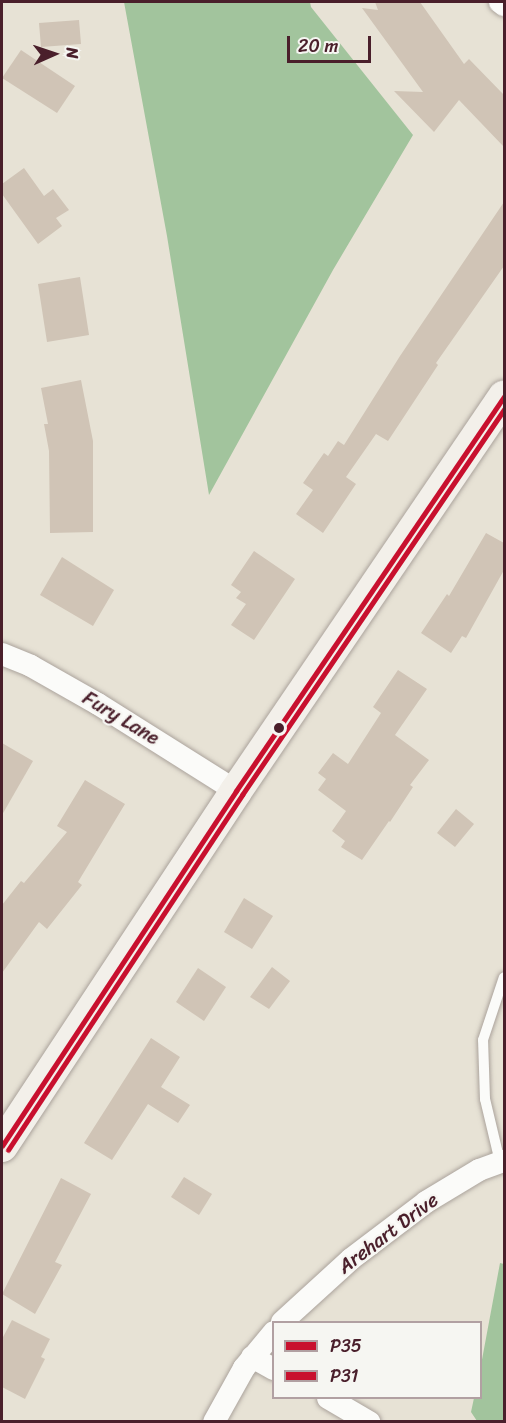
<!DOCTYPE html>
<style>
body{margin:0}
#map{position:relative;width:506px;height:1423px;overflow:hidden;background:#e7e2d5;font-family:Sriracha,sans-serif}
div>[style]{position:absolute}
.forest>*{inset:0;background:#a2c49d}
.building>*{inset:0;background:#d0c4b6}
.roads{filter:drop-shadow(0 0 2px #aba39c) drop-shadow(0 0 2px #aba39c)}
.lane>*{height:10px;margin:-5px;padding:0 5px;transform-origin:5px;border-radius:5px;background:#fbfbf9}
.street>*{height:22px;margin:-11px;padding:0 11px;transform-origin:11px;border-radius:11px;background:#fbfbf9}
.secondary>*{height:32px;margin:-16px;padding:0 16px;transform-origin:16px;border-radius:16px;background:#f3f0ea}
.bus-1>*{height:4.5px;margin:-2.25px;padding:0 2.25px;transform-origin:2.25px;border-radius:2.25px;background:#c8102e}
.bus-2>*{height:4.5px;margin:-2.25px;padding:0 2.25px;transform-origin:2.25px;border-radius:2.25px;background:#c8102e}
.dots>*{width:16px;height:16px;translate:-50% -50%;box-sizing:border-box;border:3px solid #f6f6f2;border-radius:50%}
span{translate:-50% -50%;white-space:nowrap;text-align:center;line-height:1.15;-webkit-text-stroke:4.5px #f6f6f2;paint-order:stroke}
.street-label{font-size:20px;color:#4a1f2b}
.frame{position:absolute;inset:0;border:3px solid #4a1f2b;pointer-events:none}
.legend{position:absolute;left:272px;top:1321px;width:210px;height:78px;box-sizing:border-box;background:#f6f6f2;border:2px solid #b1a0a2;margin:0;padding:8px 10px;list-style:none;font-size:18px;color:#4a1f2b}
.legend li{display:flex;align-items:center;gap:12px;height:30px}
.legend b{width:30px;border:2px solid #b1a0a2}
.north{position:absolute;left:24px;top:24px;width:60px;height:60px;-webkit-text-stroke:4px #f6f6f2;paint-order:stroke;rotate:87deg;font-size:16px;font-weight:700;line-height:24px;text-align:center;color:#4a1f2b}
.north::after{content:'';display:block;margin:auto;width:21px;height:27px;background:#4a1f2b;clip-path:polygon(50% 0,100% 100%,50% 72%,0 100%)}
.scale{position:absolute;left:287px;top:36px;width:84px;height:27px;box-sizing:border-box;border:3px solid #4a1f2b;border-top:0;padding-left:8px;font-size:18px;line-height:21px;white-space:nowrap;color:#4a1f2b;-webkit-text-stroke:4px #f6f6f2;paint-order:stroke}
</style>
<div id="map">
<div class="forest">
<i style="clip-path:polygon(124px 2px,310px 2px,311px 7px,413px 135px,333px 270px,209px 495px,167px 236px)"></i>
<i style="clip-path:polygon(500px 1263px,504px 1264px,504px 1421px,477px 1421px,471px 1412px,474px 1398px,480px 1398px,481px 1365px)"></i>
</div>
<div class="building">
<i style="clip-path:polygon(375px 2px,420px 2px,464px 64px,469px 59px,504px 95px,504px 147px,459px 100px,434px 132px,394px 91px,423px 92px,362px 8px,378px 10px)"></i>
<i style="clip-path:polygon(79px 20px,81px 44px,41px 47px,39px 23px)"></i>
<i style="clip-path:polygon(21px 50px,75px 86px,57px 113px,2px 78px)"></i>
<i style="clip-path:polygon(24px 168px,44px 196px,53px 189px,69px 210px,56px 218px,62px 226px,38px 244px,2px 194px,2px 184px)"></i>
<i style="clip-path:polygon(504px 202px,504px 266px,436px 363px,438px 365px,388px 441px,376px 434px,346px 477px,356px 484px,323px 533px,296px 514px,313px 490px,303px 483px,324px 453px,328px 456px,338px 441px,344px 445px,400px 356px)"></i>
<i style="clip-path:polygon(80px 277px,89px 335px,47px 342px,38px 284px)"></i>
<i style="clip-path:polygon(81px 380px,93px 441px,93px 532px,50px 533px,49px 451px,44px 424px,48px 424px,41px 388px)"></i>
<i style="clip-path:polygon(486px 533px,504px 543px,504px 570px,466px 638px,462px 636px,451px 653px,421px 633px,447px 594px,449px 596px)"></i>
<i style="clip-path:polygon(254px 551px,295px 579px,254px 640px,231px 625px,246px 604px,236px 598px,241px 592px,231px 585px)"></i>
<i style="clip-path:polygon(62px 557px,114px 590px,93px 626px,40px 595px)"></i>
<i style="clip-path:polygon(398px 670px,427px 689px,395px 735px,429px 760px,410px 785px,413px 787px,390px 822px,389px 821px,362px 860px,341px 847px,345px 841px,332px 831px,346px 811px,318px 790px,326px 779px,318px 773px,333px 753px,348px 764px,381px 713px,373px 707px)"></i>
<i style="clip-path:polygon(2px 743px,33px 761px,2px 815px)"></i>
<i style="clip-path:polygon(85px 780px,125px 804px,78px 882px,82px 885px,47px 929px,39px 922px,2px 973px,2px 905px,21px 881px,24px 883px,67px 832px,57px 826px)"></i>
<i style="clip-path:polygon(456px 809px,474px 824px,455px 847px,437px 833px)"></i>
<i style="clip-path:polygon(244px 898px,273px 916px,252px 949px,224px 932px)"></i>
<i style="clip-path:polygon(272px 967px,290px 981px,269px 1009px,250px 997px)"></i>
<i style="clip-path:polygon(198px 968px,226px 987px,204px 1021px,176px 1002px)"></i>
<i style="clip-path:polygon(151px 1038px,180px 1057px,161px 1087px,190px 1105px,178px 1123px,148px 1104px,112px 1160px,84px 1143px)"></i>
<i style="clip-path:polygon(184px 1177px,212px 1194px,199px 1215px,171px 1197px)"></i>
<i style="clip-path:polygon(61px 1178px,91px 1194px,55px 1262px,62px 1265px,35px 1314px,2px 1294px)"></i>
<i style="clip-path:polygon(12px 1320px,50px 1339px,41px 1357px,45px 1359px,25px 1399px,2px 1387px,2px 1339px)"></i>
</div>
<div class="roads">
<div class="lane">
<i style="left:500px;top:1162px;width:65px;rotate:-103.4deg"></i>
<i style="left:485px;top:1099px;width:59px;rotate:-91.9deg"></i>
<i style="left:483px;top:1040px;width:66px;rotate:-71.6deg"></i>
</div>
<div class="street">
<i style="left:500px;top:2px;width:5px;rotate:37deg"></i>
<i style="left:2px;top:654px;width:31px;rotate:22deg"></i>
<i style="left:31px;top:666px;width:77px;rotate:29.6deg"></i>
<i style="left:98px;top:704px;width:163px;rotate:32.2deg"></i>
<i style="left:282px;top:1322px;width:93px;rotate:-42.4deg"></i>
<i style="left:351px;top:1259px;width:94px;rotate:-37.2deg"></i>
<i style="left:426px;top:1202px;width:62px;rotate:-31.1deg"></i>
<i style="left:479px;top:1170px;width:27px;rotate:-20deg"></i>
<i style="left:252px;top:1357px;width:25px;rotate:29deg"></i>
<i style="left:328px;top:1398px;width:48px;rotate:30.3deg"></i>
<i style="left:214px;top:1422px;width:62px;rotate:-60.9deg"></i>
<i style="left:244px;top:1368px;width:47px;rotate:-50.2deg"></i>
</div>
<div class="secondary">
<i style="left:2px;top:1146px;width:425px;rotate:-56.6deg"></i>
<i style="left:236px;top:791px;width:477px;rotate:-55.8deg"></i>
</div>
</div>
<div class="bus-1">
<i style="left:2px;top:1146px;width:425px;rotate:-56.6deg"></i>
<i style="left:236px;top:791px;width:477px;rotate:-55.8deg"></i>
</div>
<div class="bus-2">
<i style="left:8px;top:1150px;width:425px;rotate:-56.6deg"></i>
<i style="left:242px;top:795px;width:467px;rotate:-55.8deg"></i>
</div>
<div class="dots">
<i style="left:279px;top:728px;background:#4a1f2b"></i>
</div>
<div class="street-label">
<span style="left:121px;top:718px;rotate:31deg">Fury Lane</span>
<span style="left:388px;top:1233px;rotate:-37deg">Arehart Drive</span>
</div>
<div class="frame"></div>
<ul class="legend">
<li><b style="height:8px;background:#c8102e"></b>P35</li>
<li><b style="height:8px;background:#c8102e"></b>P31</li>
</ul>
<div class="north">N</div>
<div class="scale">20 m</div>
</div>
